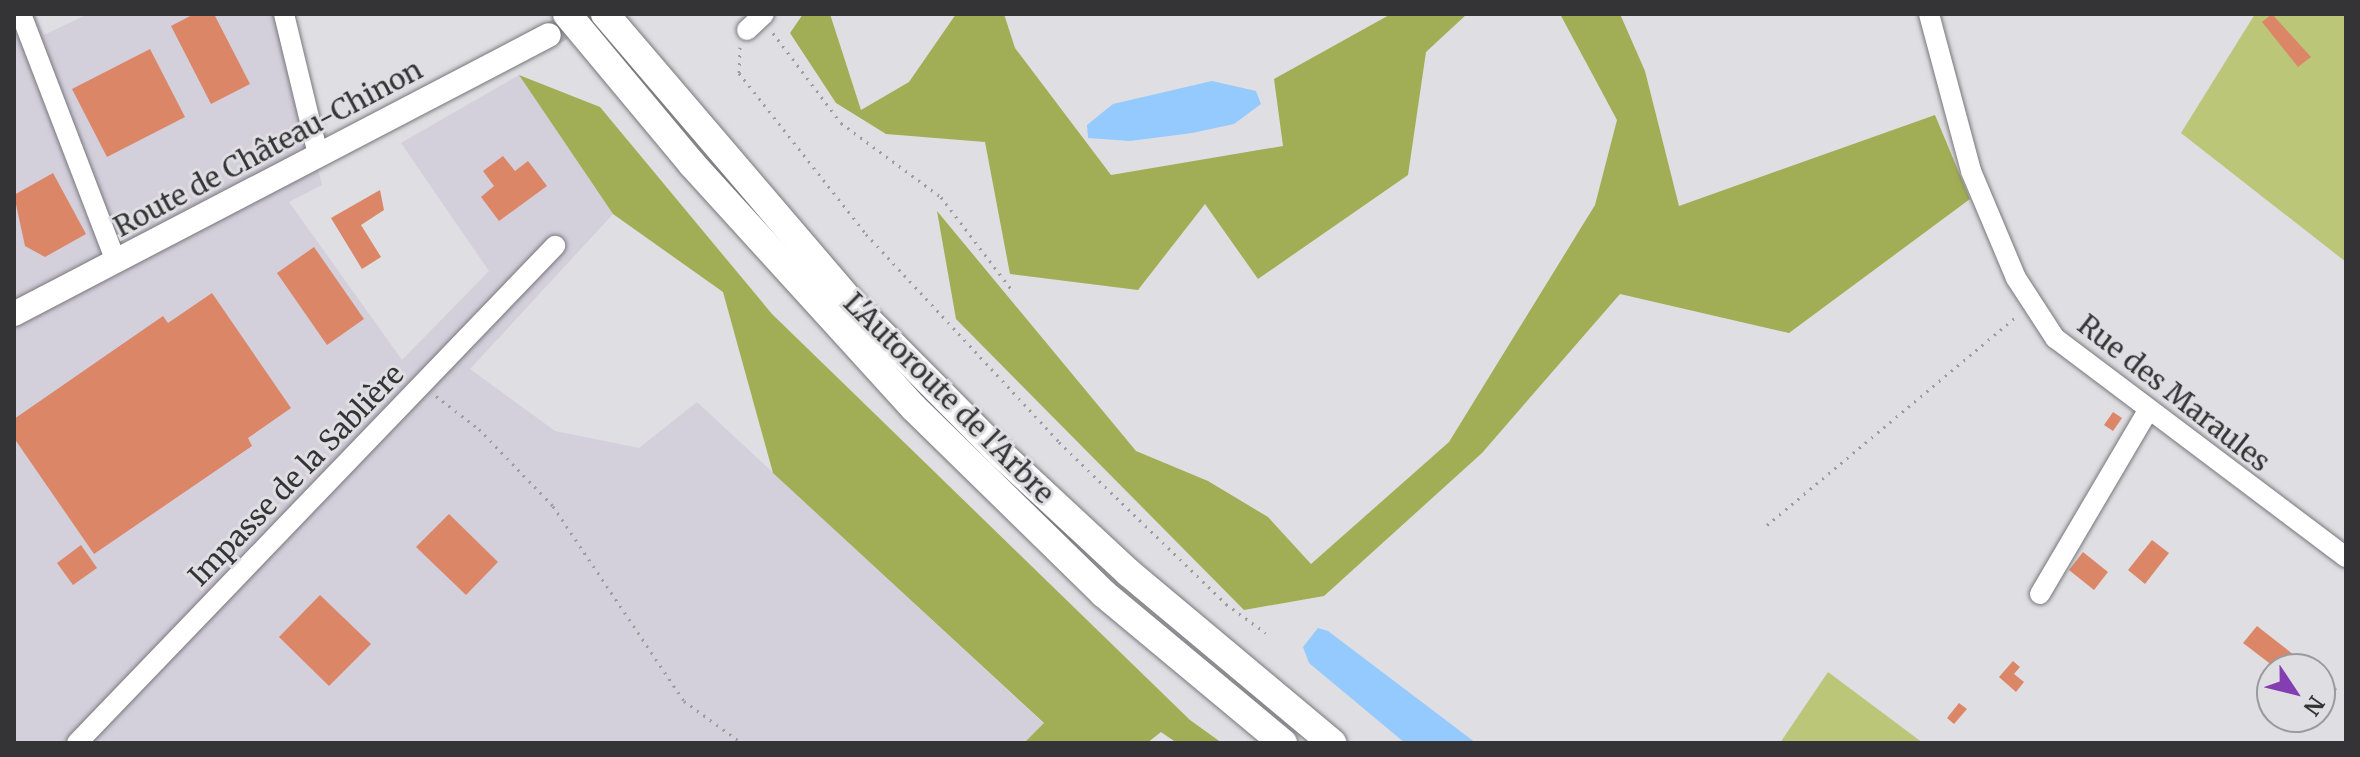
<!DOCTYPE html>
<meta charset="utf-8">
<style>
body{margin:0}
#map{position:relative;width:2360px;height:757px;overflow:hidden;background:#dfdee2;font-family:Merriweather,serif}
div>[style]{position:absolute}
.built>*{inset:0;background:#d3cfdb}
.green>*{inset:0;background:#bbc679}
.forest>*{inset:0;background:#a2ae55}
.water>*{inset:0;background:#94cafd}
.building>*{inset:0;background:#dc8668}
.major-tunnel>*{height:24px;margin-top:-12px;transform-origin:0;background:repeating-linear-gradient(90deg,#bdbcc0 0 24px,transparent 0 36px)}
.path>*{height:3px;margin-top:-1.5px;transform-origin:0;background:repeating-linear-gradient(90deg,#9d9da0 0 2px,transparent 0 8px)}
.roads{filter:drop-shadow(0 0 2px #77767b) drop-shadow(0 0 2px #77767b)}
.minor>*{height:20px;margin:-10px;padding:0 10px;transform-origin:10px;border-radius:10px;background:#fff}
.major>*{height:24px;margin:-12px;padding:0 12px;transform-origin:12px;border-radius:12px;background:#fff}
.highway>*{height:28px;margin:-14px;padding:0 14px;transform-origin:14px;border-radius:14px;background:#fff}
span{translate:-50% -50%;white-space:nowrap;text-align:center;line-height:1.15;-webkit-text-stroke:6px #dfdee2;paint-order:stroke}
.street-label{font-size:28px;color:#343436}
.frame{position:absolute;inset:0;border:16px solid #343436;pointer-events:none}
.north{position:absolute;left:2256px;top:653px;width:80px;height:80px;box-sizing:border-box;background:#dfdee2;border:2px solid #9b9a9d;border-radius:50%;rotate:125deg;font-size:22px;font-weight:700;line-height:32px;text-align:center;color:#343436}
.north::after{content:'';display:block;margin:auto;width:28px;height:36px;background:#853eb1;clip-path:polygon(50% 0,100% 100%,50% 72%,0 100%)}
</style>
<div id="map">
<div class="built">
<i style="clip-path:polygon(14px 14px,35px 14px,44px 35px,88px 14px,278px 14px,322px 185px,289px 202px,402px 360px,489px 271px,401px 143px,519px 75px,613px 214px,470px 369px,555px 431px,639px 448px,697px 402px,1044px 724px,1024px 743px,14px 743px)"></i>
</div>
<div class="green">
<i style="clip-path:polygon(2255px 14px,2346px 14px,2346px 262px,2181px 133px)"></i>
<i style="clip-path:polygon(1828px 672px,1923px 743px,1780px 743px)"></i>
</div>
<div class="forest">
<i style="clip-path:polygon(803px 14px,830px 14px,861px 110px,909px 82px,956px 14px,1004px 14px,1015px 48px,1111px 175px,1283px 146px,1274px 79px,1391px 14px,1467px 14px,1426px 52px,1408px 175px,1258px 279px,1205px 204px,1138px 290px,1010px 274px,985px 142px,886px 134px,836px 103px,790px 33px)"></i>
<i style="clip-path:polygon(1560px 14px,1620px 14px,1645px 71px,1679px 206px,1935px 115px,1970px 199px,1789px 333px,1620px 294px,1482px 453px,1324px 596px,1244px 610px,956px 319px,937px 211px,1136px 451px,1208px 481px,1268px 517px,1311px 564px,1449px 442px,1595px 205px,1617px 120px)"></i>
<i style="clip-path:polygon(519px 75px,600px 107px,772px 314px,1190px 720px,1222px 743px,1177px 743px,1161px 732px,1147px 743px,1024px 743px,1044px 723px,773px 473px,723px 292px,613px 214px)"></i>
</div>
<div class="water">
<i style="clip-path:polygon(1212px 81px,1256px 91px,1261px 104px,1234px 124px,1192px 133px,1130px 141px,1088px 138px,1087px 125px,1113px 104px)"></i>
<i style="clip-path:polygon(1318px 628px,1328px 631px,1476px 743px,1405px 743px,1309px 663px,1303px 647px)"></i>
</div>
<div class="building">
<i style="clip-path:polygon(194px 14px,214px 14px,250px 84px,211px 104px,171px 26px)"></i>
<i style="clip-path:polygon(2272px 14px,2311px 57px,2298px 67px,2262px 22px)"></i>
<i style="clip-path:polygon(150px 49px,185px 117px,107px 157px,72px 89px)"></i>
<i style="clip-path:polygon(503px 156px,515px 171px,528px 161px,547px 186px,499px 221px,481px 197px,494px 186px,483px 171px)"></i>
<i style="clip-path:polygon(53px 173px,86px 234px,45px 257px,25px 246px,14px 195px)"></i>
<i style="clip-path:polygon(380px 190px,384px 210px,361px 225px,381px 257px,362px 269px,331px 218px)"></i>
<i style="clip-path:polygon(314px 247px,364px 319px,327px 345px,277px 273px)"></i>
<i style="clip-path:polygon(212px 293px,291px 408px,248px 438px,252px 446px,94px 554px,14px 438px,14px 419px,163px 316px,168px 323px)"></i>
<i style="clip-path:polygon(2113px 412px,2122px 418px,2113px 431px,2104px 425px)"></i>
<i style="clip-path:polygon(449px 514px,498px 562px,466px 595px,416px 547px)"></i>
<i style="clip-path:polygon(2152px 540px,2169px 553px,2145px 584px,2128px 570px)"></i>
<i style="clip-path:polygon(81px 545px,97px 568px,73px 585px,57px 563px)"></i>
<i style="clip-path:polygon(2083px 552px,2108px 572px,2094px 590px,2069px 570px)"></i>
<i style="clip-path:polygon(320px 595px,371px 644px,329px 686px,279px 637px)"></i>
<i style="clip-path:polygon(2257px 626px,2312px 669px,2277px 669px,2243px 643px)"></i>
<i style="clip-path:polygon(2013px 661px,2020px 667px,2014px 674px,2024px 682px,2016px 692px,1999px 677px)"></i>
<i style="clip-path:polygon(2320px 675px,2337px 689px,2325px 706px,2320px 702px)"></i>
<i style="clip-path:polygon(1959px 703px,1967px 709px,1954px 724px,1947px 718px)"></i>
</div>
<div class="major-tunnel">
<i style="left:549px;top:35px;width:46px;rotate:-27.1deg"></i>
</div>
<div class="path">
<i style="left:773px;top:33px;width:113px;rotate:52.9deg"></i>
<i style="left:841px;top:123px;width:124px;rotate:36.5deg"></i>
<i style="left:941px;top:197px;width:116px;rotate:52.7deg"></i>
<i style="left:740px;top:47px;width:26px;rotate:92deg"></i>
<i style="left:739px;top:73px;width:205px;rotate:51.7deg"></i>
<i style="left:866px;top:234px;width:284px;rotate:47.1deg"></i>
<i style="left:1059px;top:442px;width:233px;rotate:44.1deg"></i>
<i style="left:1226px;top:604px;width:49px;rotate:35.9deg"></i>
<i style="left:436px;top:396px;width:54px;rotate:37.5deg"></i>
<i style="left:479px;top:429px;width:107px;rotate:46.1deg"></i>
<i style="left:553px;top:506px;width:235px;rotate:56.1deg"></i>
<i style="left:684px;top:701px;width:72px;rotate:35.9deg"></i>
<i style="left:1767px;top:525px;width:326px;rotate:-39.9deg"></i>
</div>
<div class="roads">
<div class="minor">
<i style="left:21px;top:14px;width:265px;rotate:69deg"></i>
<i style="left:284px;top:14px;width:145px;rotate:76.4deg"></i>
<i style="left:1929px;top:14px;width:163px;rotate:75deg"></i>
<i style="left:1971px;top:171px;width:116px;rotate:67.2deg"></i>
<i style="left:2016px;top:278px;width:72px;rotate:57deg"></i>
<i style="left:2055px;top:338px;width:364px;rotate:37deg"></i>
<i style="left:747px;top:30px;width:23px;rotate:-43deg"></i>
<i style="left:2040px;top:594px;width:211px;rotate:-59.5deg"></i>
<i style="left:77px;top:743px;width:690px;rotate:-46.12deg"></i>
</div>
<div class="major">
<i style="left:14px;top:314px;width:603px;rotate:-27.54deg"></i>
</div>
<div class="highway">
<i style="left:567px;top:14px;width:194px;rotate:50.2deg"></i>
<i style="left:691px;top:163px;width:331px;rotate:47.7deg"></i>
<i style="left:914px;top:408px;width:266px;rotate:44.4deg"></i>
<i style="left:1104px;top:594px;width:233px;rotate:39.8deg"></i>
<i style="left:605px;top:14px;width:391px;rotate:49.5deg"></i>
<i style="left:859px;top:311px;width:202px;rotate:45.2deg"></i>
<i style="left:1001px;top:454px;width:175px;rotate:42.9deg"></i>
<i style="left:1129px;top:573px;width:265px;rotate:39.9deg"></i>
</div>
</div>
<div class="street-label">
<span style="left:268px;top:148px;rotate:-28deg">Route de Château-Chinon</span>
<span style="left:2174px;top:393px;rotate:38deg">Rue des Maraules</span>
<span style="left:949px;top:398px;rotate:45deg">L'Autoroute de l'Arbre</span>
<span style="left:296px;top:475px;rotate:-46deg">Impasse de la Sablière</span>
</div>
<div class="frame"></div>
<div class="north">N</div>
</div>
